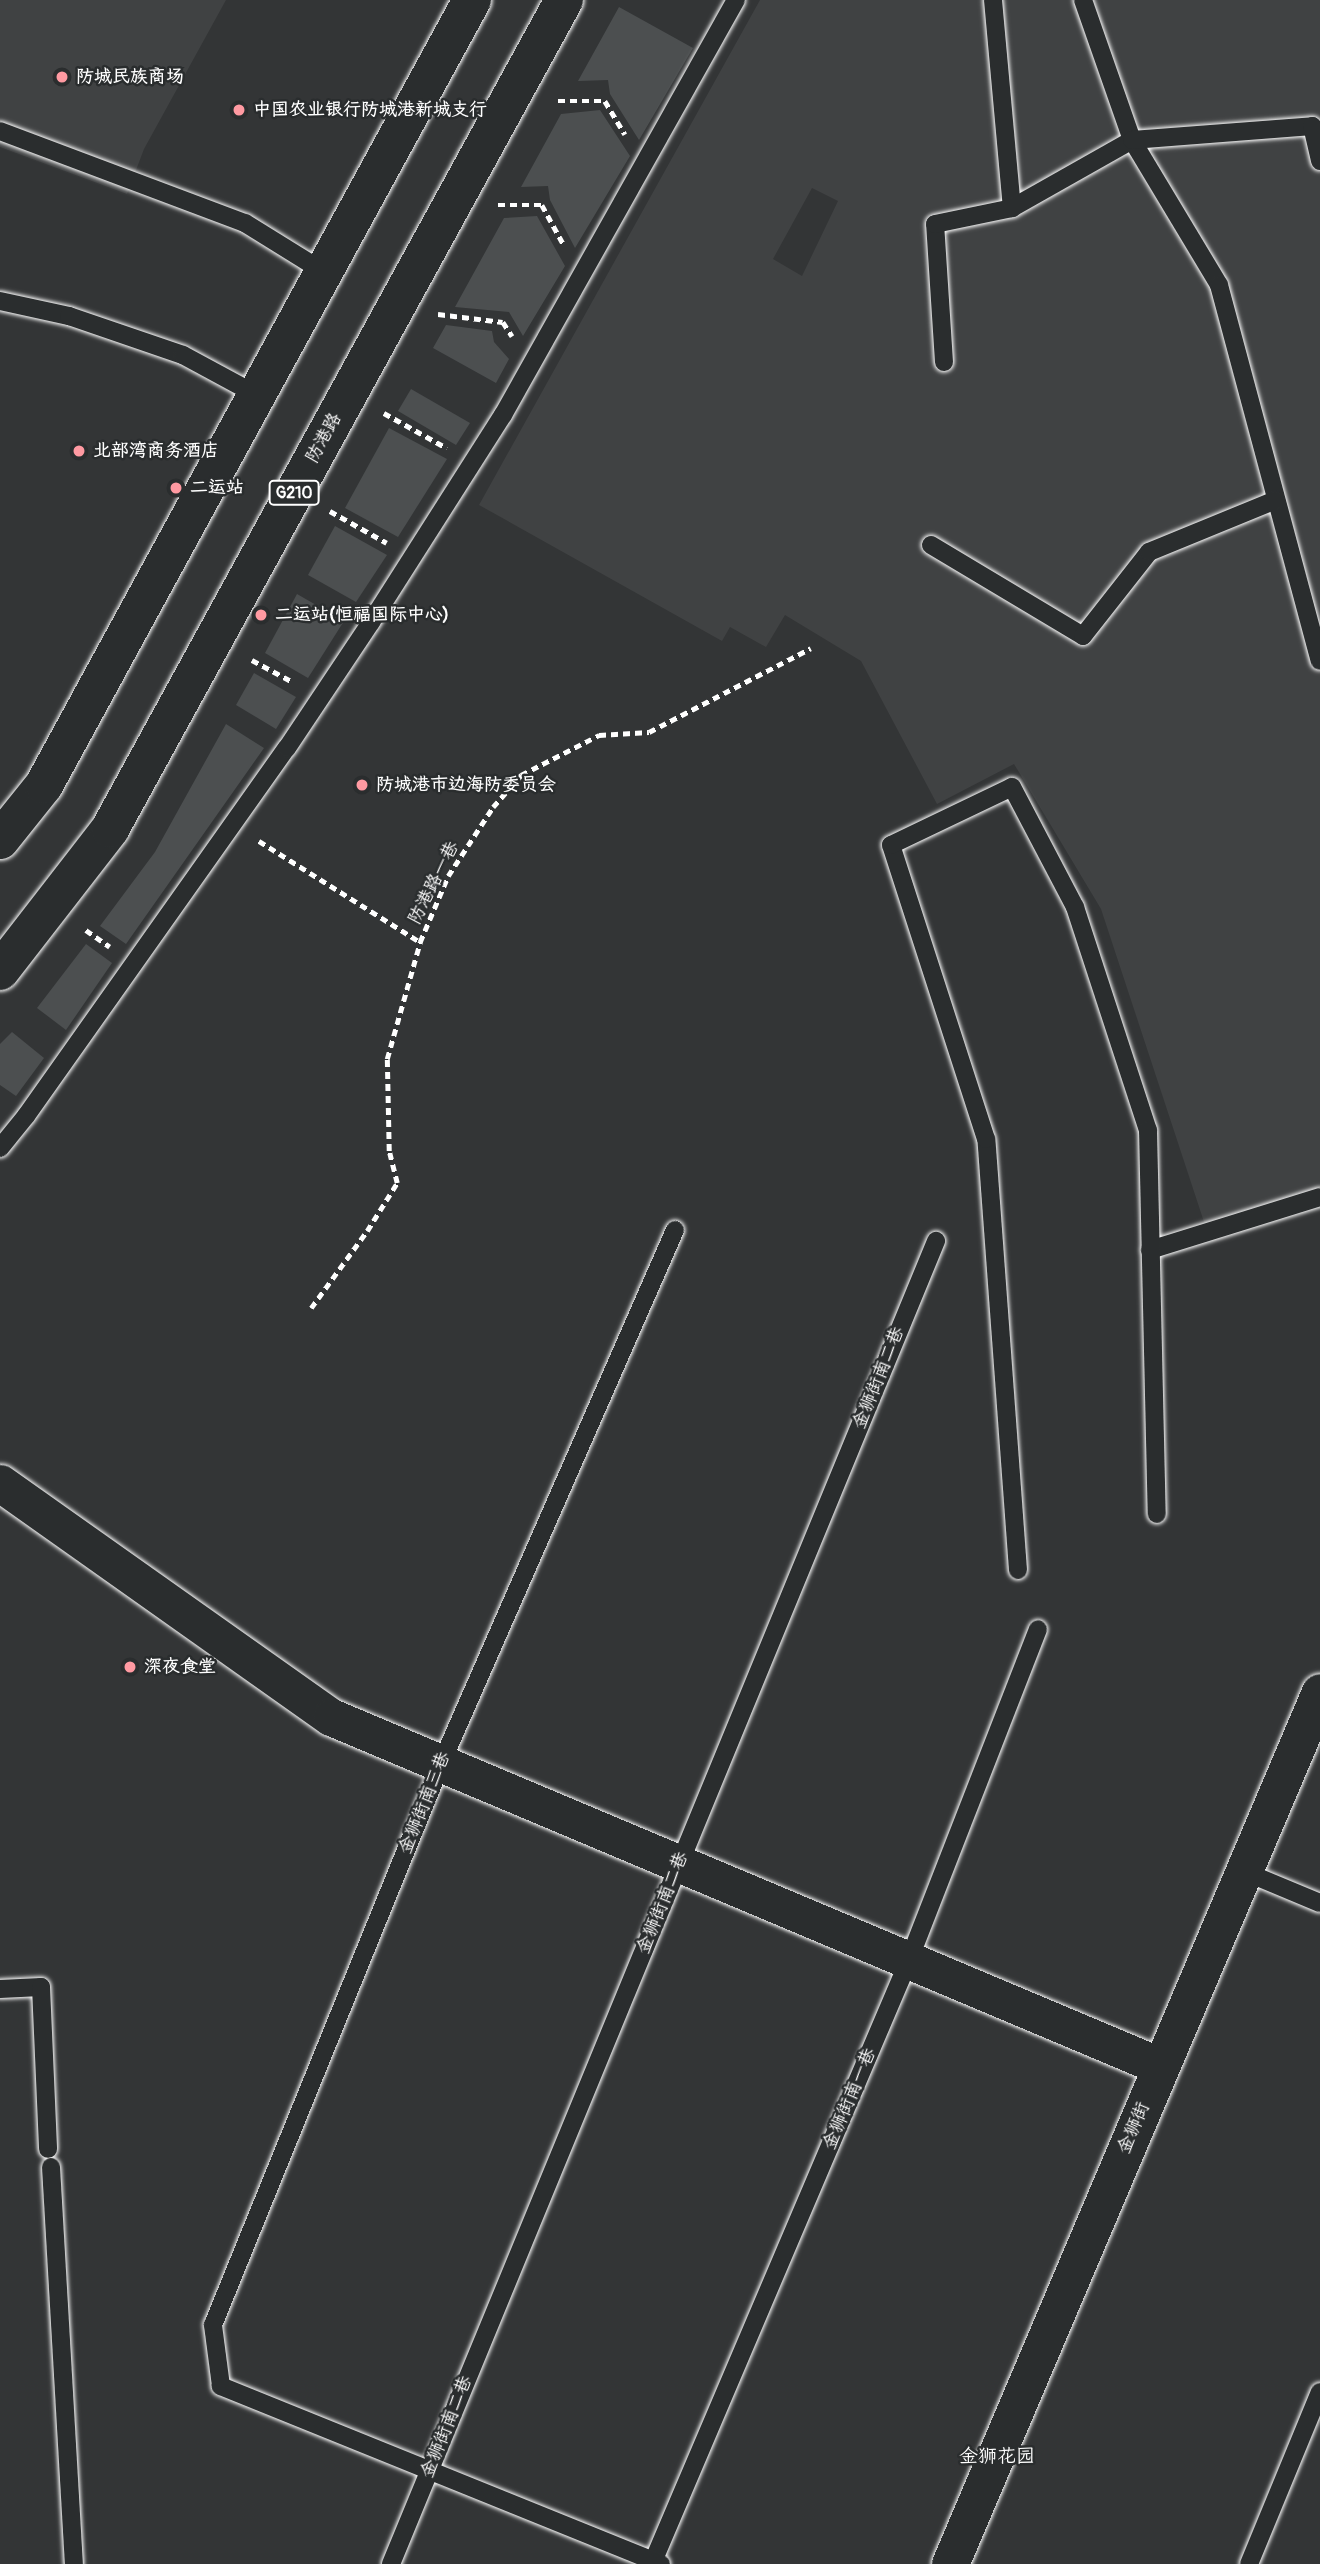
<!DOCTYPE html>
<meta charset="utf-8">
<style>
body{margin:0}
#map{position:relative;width:1320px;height:2564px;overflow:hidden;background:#333536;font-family:Pangolin,"LXGW WenKai TC",sans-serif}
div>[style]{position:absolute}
.built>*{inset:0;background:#404243}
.green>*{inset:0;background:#4c4f50}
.path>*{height:4.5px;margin-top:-2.25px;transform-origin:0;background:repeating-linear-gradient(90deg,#fff 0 7px,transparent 0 12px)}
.roads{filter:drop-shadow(0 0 2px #fff) drop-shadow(0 0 2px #fff)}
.service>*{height:18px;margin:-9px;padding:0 9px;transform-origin:9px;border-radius:9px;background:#2a2d2e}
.minor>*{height:37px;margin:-18.5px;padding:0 18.5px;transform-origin:18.5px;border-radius:18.5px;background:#2a2d2e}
.trunk>*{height:38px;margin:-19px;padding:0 19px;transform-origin:19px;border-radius:19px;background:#2a2d2e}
.dots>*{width:19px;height:19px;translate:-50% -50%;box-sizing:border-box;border:4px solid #2a2d2e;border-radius:50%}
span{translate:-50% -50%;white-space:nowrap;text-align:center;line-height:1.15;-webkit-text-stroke:5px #2a2d2e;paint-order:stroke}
.shield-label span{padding:2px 5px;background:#2a2d2e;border:2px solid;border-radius:5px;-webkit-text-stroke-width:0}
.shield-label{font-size:16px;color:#fff;font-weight:700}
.poi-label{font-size:18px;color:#fff;font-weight:700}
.left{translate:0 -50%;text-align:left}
.street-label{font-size:18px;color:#fff}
.neighbourhood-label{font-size:19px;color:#fff}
</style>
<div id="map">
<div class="built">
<i style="clip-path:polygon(0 0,226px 0,144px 149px,127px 194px,0 147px)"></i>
<i style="clip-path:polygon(evenodd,760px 0,1320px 0,1320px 1187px,1205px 1225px,1101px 909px,1014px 764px,937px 804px,861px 661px,785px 615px,766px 647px,730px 627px,722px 641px,479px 505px,760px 0,812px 188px,838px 201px,802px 276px,773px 259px,812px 188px)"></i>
</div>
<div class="green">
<i style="clip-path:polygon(619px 7px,693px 48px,639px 140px,610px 94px,608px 80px,578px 81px)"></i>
<i style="clip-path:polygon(600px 110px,630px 156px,575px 248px,550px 200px,548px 186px,521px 187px,561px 114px)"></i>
<i style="clip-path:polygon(537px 216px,565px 266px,523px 336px,509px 312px,455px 307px,504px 218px)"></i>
<i style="clip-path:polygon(446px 325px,492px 331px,494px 342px,509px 359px,496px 383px,433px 348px)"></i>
<i style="clip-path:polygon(411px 389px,470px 423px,456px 445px,398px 411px)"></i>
<i style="clip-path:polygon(389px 428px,447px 459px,398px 537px,345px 508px)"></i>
<i style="clip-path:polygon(335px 526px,387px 555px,356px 602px,308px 575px)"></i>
<i style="clip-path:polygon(297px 594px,344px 621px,308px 678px,265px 653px)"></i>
<i style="clip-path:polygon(254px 673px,296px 697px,276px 729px,236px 705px)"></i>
<i style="clip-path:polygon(226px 724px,264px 748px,126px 944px,100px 926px,155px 852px)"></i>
<i style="clip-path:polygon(86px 944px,112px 963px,66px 1030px,37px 1008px)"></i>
<i style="clip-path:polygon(12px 1032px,44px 1058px,16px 1096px,0 1085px,0 1044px)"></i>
</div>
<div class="path">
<i style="left:558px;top:101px;width:47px"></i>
<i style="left:605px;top:101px;width:39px;rotate:59deg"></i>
<i style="left:498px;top:205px;width:44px"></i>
<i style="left:542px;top:205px;width:46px;rotate:61.2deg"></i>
<i style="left:438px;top:314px;width:65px;rotate:7deg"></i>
<i style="left:503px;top:322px;width:17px;rotate:57deg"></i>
<i style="left:384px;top:413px;width:72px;rotate:29.1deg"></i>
<i style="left:330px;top:511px;width:65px;rotate:29.3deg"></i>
<i style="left:252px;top:660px;width:47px;rotate:28.2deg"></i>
<i style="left:259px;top:841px;width:190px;rotate:32.1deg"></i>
<i style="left:86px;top:930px;width:29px;rotate:35deg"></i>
<i style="left:311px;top:1308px;width:95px;rotate:-54deg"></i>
<i style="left:367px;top:1231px;width:57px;rotate:-58deg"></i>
<i style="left:397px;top:1183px;width:33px;rotate:-104deg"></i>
<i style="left:389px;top:1151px;width:92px;rotate:-91.2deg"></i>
<i style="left:387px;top:1059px;width:122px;rotate:-74.2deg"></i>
<i style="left:420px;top:942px;width:72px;rotate:-67deg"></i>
<i style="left:448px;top:876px;width:82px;rotate:-56.9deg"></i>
<i style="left:493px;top:807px;width:43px;rotate:-48.8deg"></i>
<i style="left:521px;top:775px;width:88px;rotate:-27.1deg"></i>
<i style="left:599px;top:735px;width:50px;rotate:-3.4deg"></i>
<i style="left:649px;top:732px;width:182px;rotate:-27.4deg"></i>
</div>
<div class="roads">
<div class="service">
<i style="left:993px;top:0;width:209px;rotate:84.8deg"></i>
<i style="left:1083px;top:0;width:148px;rotate:70.7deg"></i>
<i style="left:1132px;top:140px;width:169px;rotate:59deg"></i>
<i style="left:1219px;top:285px;width:389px;rotate:75deg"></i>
<i style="left:0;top:131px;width:262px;rotate:20.6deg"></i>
<i style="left:245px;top:223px;width:93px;rotate:31.8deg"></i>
<i style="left:0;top:301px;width:71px;rotate:12.3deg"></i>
<i style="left:69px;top:316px;width:120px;rotate:18.9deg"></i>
<i style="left:183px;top:355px;width:84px;rotate:28.4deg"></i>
<i style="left:944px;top:362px;width:138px;rotate:-93.7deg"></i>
<i style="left:935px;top:224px;width:79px;rotate:-11.7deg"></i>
<i style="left:1012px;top:208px;width:138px;rotate:-29.5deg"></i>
<i style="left:1132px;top:140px;width:181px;rotate:-4.4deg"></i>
<i style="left:1312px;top:126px;width:36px;rotate:77deg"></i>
<i style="left:931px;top:545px;width:177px;rotate:30.9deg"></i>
<i style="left:1083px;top:636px;width:107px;rotate:-51.8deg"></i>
<i style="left:1149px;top:552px;width:137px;rotate:-22.3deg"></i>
<i style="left:0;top:1148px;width:41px;rotate:-50.9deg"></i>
<i style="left:26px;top:1116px;width:451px;rotate:-54.7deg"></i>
<i style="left:287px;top:748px;width:151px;rotate:-56.3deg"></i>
<i style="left:371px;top:622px;width:246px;rotate:-57.5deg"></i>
<i style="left:503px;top:415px;width:476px;rotate:-60.7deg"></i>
<i style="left:1150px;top:1250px;width:178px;rotate:-17.3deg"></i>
<i style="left:1018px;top:1570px;width:432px;rotate:-94.2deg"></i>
<i style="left:986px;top:1139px;width:309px;rotate:-107.9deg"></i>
<i style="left:891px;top:845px;width:134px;rotate:-25.6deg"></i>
<i style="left:1012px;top:787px;width:136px;rotate:62.3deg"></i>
<i style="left:1075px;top:907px;width:235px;rotate:71.9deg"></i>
<i style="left:1148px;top:1130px;width:384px;rotate:88.7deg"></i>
<i style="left:1243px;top:1871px;width:83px;rotate:22.6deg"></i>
<i style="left:0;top:1989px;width:41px;rotate:-2.8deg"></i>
<i style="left:41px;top:1987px;width:162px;rotate:87.5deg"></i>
<i style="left:51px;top:2167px;width:398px;rotate:86.7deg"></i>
<i style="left:391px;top:2564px;width:1431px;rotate:-67.61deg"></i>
<i style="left:652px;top:2564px;width:656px;rotate:-66.95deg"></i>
<i style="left:909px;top:1960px;width:355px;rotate:-68.7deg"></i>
<i style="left:661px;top:2564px;width:475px;rotate:-158deg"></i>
<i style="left:221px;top:2386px;width:62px;rotate:-97.5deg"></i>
<i style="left:213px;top:2325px;width:606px;rotate:-67.88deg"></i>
<i style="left:441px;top:1764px;width:583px;rotate:-66.34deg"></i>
<i style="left:1249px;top:2564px;width:186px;rotate:-67.6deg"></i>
</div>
<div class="minor">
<i style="left:0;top:1483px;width:405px;rotate:35.3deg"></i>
<i style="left:331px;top:1717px;width:899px;rotate:22.83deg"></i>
<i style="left:950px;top:2564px;width:947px;rotate:-67.01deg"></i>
</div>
<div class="trunk">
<i style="left:0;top:840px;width:70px;rotate:-51.3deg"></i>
<i style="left:44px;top:785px;width:894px;rotate:-61.4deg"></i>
<i style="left:0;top:971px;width:180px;rotate:-52.2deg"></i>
<i style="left:110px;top:829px;width:945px;rotate:-61.29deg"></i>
</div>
</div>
<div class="dots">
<i style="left:62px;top:77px;background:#ff9aa2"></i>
<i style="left:239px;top:110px;background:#ff9aa2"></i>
<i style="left:79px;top:451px;background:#ff9aa2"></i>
<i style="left:176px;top:488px;background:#ff9aa2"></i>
<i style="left:261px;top:615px;background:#ff9aa2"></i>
<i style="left:362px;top:785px;background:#ff9aa2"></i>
<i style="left:130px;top:1667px;background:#ff9aa2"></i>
</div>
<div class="shield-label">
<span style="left:294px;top:493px">G210</span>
</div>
<div class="poi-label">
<span class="left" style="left:76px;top:77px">防城民族商场</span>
<span class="left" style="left:253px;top:110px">中国农业银行防城港新城支行</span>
<span class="left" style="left:93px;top:451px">北部湾商务酒店</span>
<span class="left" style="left:190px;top:488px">二运站</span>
<span class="left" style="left:275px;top:615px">二运站(恒福国际中心)</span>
<span class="left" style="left:376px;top:785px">防城港市边海防委员会</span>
<span class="left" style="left:144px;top:1667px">深夜食堂</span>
</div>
<div class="street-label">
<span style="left:324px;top:438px;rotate:-61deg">防港路</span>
<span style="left:434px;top:883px;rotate:-63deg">防港路一巷</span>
<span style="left:879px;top:1378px;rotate:-68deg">金狮街南二巷</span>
<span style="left:425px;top:1803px;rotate:-68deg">金狮街南三巷</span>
<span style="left:663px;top:1903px;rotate:-68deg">金狮街南二巷</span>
<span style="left:850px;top:2099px;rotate:-67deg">金狮街南一巷</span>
<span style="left:1134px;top:2128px;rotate:-67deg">金狮街</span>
<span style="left:447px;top:2427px;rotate:-68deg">金狮街南二巷</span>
</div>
<div class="neighbourhood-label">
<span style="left:997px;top:2457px">金狮花园</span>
</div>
</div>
